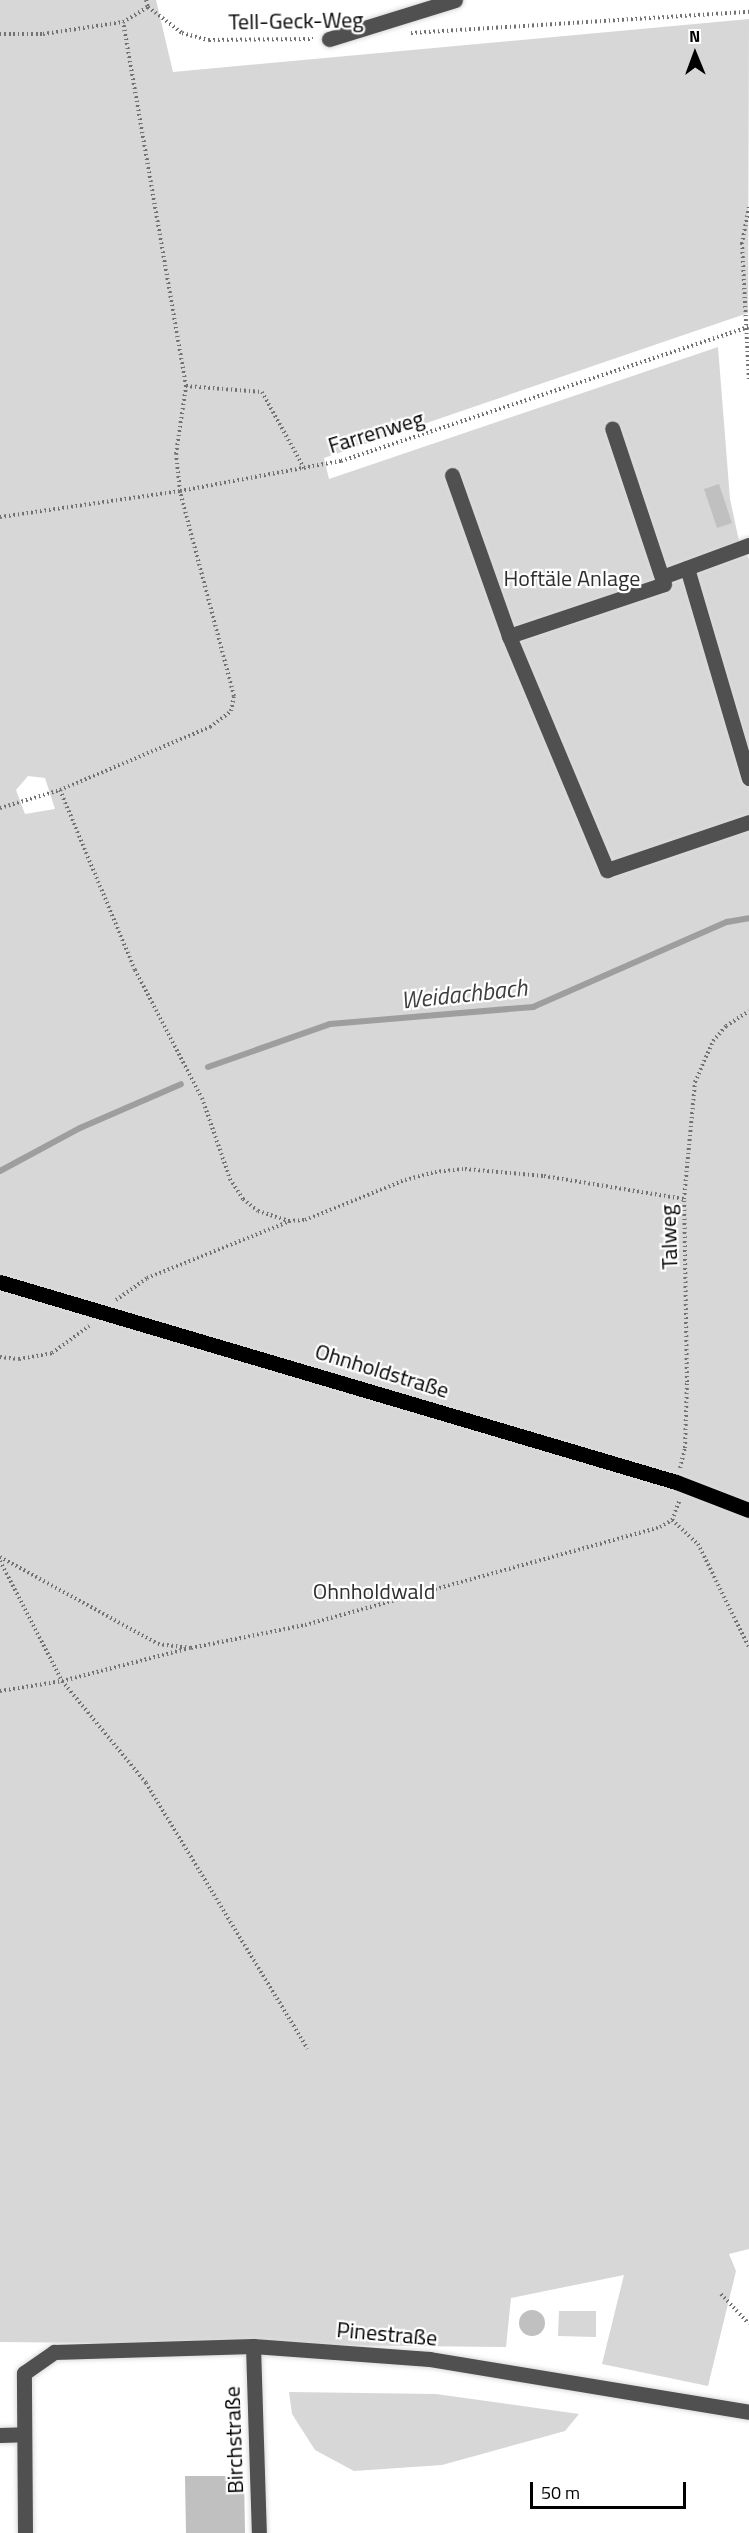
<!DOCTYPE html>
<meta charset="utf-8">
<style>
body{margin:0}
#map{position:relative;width:749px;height:2533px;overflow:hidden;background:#fff;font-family:"Titillium Web",sans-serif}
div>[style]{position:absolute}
.green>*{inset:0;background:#d7d7d7}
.stream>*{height:6px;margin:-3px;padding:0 3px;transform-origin:3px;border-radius:3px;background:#9e9e9e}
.building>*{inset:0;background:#c0c0c0}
.round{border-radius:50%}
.path>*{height:4px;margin-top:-2px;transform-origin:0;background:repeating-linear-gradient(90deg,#727272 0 1.5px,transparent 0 4.5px)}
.roads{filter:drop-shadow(0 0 2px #dbdbdb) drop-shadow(0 0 2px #dbdbdb)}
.minor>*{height:15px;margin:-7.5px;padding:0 7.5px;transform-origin:7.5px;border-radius:7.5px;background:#505050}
.major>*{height:15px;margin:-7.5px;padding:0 7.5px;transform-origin:7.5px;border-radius:7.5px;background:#000}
span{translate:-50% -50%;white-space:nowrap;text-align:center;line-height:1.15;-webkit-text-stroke:4.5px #fff;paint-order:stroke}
.street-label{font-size:22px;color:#000}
.park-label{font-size:22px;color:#2e2e2e}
.water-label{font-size:24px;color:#3f3f3f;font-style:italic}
.north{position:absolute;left:665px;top:24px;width:60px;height:60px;-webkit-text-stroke:4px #fff;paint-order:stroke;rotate:359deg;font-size:16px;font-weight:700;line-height:24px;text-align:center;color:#000}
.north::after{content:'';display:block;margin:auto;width:21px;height:27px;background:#000;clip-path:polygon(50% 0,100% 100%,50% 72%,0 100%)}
.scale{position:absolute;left:530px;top:2482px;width:156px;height:27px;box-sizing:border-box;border:3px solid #000;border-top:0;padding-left:8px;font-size:18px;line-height:21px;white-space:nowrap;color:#000;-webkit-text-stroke:4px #fff;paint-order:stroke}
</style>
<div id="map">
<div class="green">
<i style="clip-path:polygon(evenodd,0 0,156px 0,173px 72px,749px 19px,748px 313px,324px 458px,329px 479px,718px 347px,730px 499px,739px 541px,749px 559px,749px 2249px,729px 2254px,736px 2271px,708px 2386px,602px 2364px,624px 2275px,511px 2298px,506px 2347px,0 2342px,0 0,28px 776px,45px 778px,55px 809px,25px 814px,16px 790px,28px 776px)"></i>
<i style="clip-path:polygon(559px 2311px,596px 2311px,596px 2337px,558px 2336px)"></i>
<i style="clip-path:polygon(289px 2392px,436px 2394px,579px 2414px,565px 2431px,442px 2465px,354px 2471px,315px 2450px,292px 2414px)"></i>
</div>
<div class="stream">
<i style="left:208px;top:1067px;width:129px;rotate:-19.4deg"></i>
<i style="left:330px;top:1024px;width:204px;rotate:-4.8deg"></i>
<i style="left:533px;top:1007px;width:212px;rotate:-23.7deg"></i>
<i style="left:727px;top:922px;width:22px;rotate:-10deg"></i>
<i style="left:0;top:1171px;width:91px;rotate:-28.3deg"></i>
<i style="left:80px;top:1128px;width:110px;rotate:-23.5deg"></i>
</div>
<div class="building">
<i style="clip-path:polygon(719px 484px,732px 523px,717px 528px,704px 489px)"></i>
<i class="round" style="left:519px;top:2310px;width:26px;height:26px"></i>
<i style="clip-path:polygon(185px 2476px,244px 2476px,245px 2533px,186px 2533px)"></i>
</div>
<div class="path">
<i style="left:146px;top:0;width:7px;rotate:74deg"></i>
<i style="left:148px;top:7px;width:43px;rotate:37.4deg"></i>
<i style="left:182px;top:33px;width:28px;rotate:15deg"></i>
<i style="left:209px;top:40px;width:104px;rotate:-0.6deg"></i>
<i style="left:411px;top:33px;width:339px;rotate:-3.6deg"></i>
<i style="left:0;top:34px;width:43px"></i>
<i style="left:43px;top:34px;width:81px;rotate:-8.5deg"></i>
<i style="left:123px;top:22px;width:29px;rotate:-31deg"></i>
<i style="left:749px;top:207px;width:37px;rotate:101deg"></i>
<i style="left:742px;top:243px;width:138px;rotate:87.1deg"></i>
<i style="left:186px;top:386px;width:76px;rotate:4.5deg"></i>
<i style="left:262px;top:392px;width:89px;rotate:61.1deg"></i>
<i style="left:0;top:517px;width:182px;rotate:-8.2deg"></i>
<i style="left:180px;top:491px;width:164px;rotate:-10.6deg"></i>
<i style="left:341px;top:461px;width:429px;rotate:-18.2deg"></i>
<i style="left:60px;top:790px;width:195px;rotate:67.4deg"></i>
<i style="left:135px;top:970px;width:144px;rotate:62.4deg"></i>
<i style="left:202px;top:1098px;width:86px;rotate:70.9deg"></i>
<i style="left:230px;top:1179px;width:24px;rotate:57deg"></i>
<i style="left:243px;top:1199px;width:19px;rotate:39deg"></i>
<i style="left:258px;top:1211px;width:33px;rotate:18deg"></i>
<i style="left:289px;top:1221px;width:16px;rotate:-4deg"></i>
<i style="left:305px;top:1220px;width:108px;rotate:-21.8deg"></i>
<i style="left:405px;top:1180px;width:31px;rotate:-15deg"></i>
<i style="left:435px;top:1172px;width:30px;rotate:-6deg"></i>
<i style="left:465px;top:1169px;width:79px;rotate:5.1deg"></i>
<i style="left:544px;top:1176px;width:142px;rotate:9.3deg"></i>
<i style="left:0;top:808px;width:63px;rotate:-16.7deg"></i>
<i style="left:60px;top:790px;width:163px;rotate:-22.8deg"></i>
<i style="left:210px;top:727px;width:26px;rotate:-37deg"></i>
<i style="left:231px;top:711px;width:15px;rotate:-79deg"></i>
<i style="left:234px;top:696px;width:212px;rotate:-104.8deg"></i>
<i style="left:180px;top:491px;width:37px;rotate:-96deg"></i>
<i style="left:176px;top:454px;width:69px;rotate:-81.6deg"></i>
<i style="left:186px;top:386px;width:369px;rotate:-99.8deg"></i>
<i style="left:116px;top:1300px;width:38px;rotate:-35deg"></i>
<i style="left:147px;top:1278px;width:152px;rotate:-21.7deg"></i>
<i style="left:0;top:1357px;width:19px;rotate:6deg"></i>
<i style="left:19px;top:1359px;width:34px;rotate:-10deg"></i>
<i style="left:52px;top:1353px;width:46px;rotate:-36.1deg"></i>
<i style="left:680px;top:1468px;width:21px;rotate:-76deg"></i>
<i style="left:685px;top:1448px;width:66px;rotate:-88.3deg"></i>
<i style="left:687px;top:1382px;width:183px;rotate:-90.9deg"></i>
<i style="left:684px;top:1199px;width:118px;rotate:-84.6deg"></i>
<i style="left:695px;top:1082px;width:45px;rotate:-66.3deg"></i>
<i style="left:713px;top:1041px;width:20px;rotate:-49deg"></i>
<i style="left:726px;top:1026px;width:27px;rotate:-33deg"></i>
<i style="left:672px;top:1520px;width:35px;rotate:43deg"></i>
<i style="left:698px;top:1544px;width:115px;rotate:63.7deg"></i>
<i style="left:0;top:1557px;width:180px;rotate:28.8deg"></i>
<i style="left:158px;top:1644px;width:33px;rotate:7deg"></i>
<i style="left:191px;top:1648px;width:116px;rotate:-11.4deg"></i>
<i style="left:305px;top:1625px;width:368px;rotate:-15.4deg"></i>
<i style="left:660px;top:1527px;width:14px;rotate:-30deg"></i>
<i style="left:672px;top:1520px;width:22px;rotate:-69deg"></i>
<i style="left:0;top:1561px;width:135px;rotate:62.7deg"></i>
<i style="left:62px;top:1681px;width:132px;rotate:50.5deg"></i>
<i style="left:146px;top:1783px;width:311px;rotate:58.7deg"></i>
<i style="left:0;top:1691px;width:63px;rotate:-9.2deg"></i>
<i style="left:62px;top:1681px;width:128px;rotate:-14.5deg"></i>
<i style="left:721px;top:2294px;width:41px;rotate:47deg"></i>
</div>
<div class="roads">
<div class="minor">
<i style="left:329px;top:39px;width:132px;rotate:-17.2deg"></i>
<i style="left:452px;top:475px;width:171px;rotate:70.5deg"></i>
<i style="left:509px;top:636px;width:254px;rotate:67.3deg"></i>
<i style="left:607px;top:870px;width:150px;rotate:-18.7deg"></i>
<i style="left:687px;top:568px;width:219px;rotate:73.6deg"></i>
<i style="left:662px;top:577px;width:93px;rotate:-20.2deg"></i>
<i style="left:509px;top:636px;width:163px;rotate:-18.5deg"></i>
<i style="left:664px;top:584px;width:164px;rotate:-108.4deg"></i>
<i style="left:253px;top:2346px;width:187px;rotate:88.2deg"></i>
<i style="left:0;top:2435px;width:24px;rotate:-2deg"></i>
<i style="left:25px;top:2533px;width:160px;rotate:-90.4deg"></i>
<i style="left:24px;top:2373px;width:37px;rotate:-35deg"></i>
<i style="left:54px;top:2352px;width:199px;rotate:-1.7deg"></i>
<i style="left:253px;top:2346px;width:177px;rotate:4.2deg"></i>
<i style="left:430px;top:2359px;width:323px;rotate:9.4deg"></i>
</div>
<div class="major">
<i style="left:0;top:1282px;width:705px;rotate:16.48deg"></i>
<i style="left:676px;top:1482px;width:78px;rotate:21deg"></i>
</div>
</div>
<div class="street-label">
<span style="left:296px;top:21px;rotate:-1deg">Tell-Geck-Weg</span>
<span style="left:376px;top:432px;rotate:-17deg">Farrenweg</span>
<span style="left:669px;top:1237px;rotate:-92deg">Talweg</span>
<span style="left:382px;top:1371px;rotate:17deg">Ohnholdstraße</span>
<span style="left:387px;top:2334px;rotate:5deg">Pinestraße</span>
<span style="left:234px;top:2440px;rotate:-92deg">Birchstraße</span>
</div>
<div class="park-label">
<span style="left:572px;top:579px">Hoftäle Anlage</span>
<span style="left:374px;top:1592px">Ohnholdwald</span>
</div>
<div class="water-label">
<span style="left:464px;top:994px;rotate:-6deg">Weidachbach</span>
</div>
<div class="north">N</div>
<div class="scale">50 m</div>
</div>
